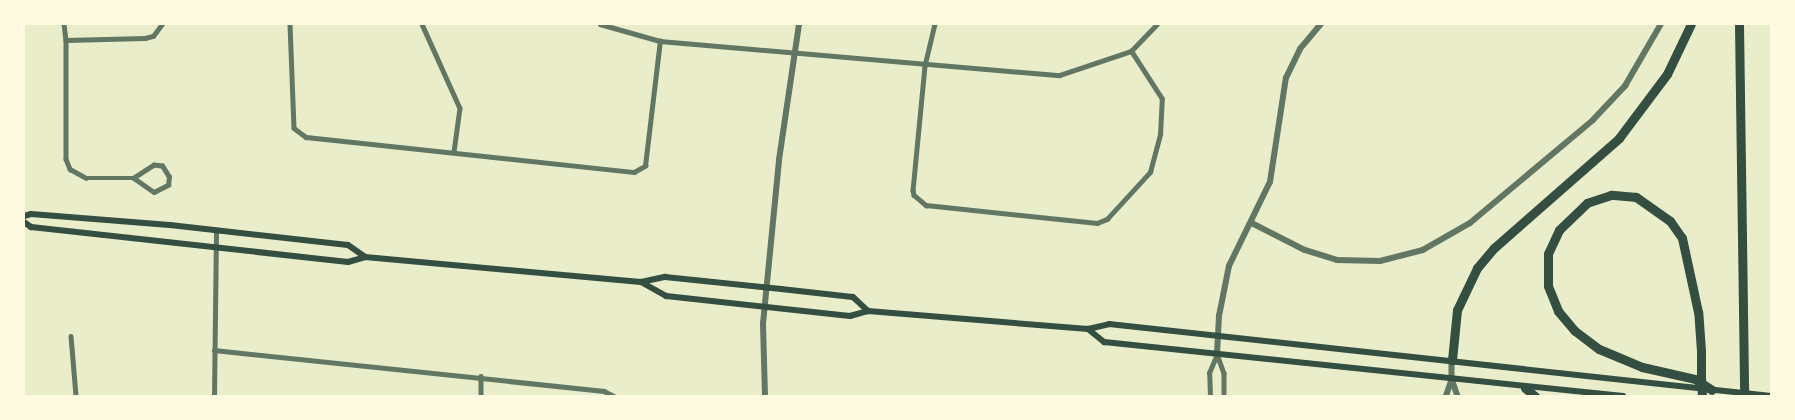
<!DOCTYPE html>
<style>
body{margin:0}
#map{position:relative;width:1795px;height:420px;overflow:hidden;background:#e9edc9;font-family:Figtree,sans-serif}
div>[style]{position:absolute}
.minor>*{height:4.5px;margin:-2.25px;padding:0 2.25px;transform-origin:2.25px;border-radius:2.25px;background:#617663}
.tertiary>*{height:5.5px;margin:-2.75px;padding:0 2.75px;transform-origin:2.75px;border-radius:2.75px;background:#617663}
.secondary>*{height:6px;margin:-3px;padding:0 3px;transform-origin:3px;border-radius:3px;background:#344e41}
.motorway>*{height:9px;margin:-4.5px;padding:0 4.5px;transform-origin:4.5px;border-radius:4.5px;background:#344e41}
span{translate:-50% -50%;white-space:nowrap;text-align:center;line-height:1.15;-webkit-text-stroke:4px #fefae0;paint-order:stroke}
.frame{position:absolute;inset:0;border:25px solid #fefae0;pointer-events:none}
</style>
<div id="map">
<div class="minor">
<i style="left:64px;top:24px;width:16px;rotate:83deg"></i>
<i style="left:66px;top:40px;width:119px;rotate:90deg"></i>
<i style="left:66px;top:159px;width:11px;rotate:68deg"></i>
<i style="left:70px;top:169px;width:18px;rotate:29deg"></i>
<i style="left:86px;top:178px;width:48px"></i>
<i style="left:134px;top:178px;width:24px;rotate:35deg"></i>
<i style="left:154px;top:192px;width:16px;rotate:-27deg"></i>
<i style="left:168px;top:185px;width:8px;rotate:-83deg"></i>
<i style="left:169px;top:177px;width:13px;rotate:-122deg"></i>
<i style="left:162px;top:166px;width:8px;rotate:-173deg"></i>
<i style="left:154px;top:165px;width:24px;rotate:147deg"></i>
<i style="left:290px;top:24px;width:104px;rotate:87.8deg"></i>
<i style="left:294px;top:128px;width:15px;rotate:37deg"></i>
<i style="left:306px;top:137px;width:330px;rotate:6.1deg"></i>
<i style="left:634px;top:172px;width:13px;rotate:-29deg"></i>
<i style="left:645px;top:166px;width:126px;rotate:-83.2deg"></i>
<i style="left:422px;top:24px;width:92px;rotate:65.7deg"></i>
<i style="left:460px;top:108px;width:44px;rotate:97.8deg"></i>
<i style="left:600px;top:24px;width:62px;rotate:15.8deg"></i>
<i style="left:660px;top:41px;width:401px;rotate:4.9deg"></i>
<i style="left:1060px;top:75px;width:75px;rotate:-18.7deg"></i>
<i style="left:1131px;top:51px;width:37px;rotate:-46deg"></i>
<i style="left:935px;top:24px;width:43px;rotate:103.4deg"></i>
<i style="left:925px;top:66px;width:125px;rotate:95.5deg"></i>
<i style="left:913px;top:190px;width:5px;rotate:79deg"></i>
<i style="left:914px;top:195px;width:16px;rotate:40deg"></i>
<i style="left:926px;top:205px;width:172px;rotate:6deg"></i>
<i style="left:1097px;top:223px;width:11px;rotate:-22deg"></i>
<i style="left:1107px;top:219px;width:64px;rotate:-47.5deg"></i>
<i style="left:1150px;top:172px;width:39px;rotate:-75deg"></i>
<i style="left:1160px;top:134px;width:35px;rotate:-87deg"></i>
<i style="left:1162px;top:99px;width:57px;rotate:-122.9deg"></i>
<i style="left:66px;top:40px;width:79px;rotate:-1.5deg"></i>
<i style="left:145px;top:38px;width:8px;rotate:-14deg"></i>
<i style="left:153px;top:36px;width:15px;rotate:-53deg"></i>
<i style="left:71px;top:336px;width:60px;rotate:85.2deg"></i>
<i style="left:214px;top:350px;width:392px;rotate:6deg"></i>
<i style="left:604px;top:391px;width:11px;rotate:27deg"></i>
<i style="left:1217px;top:354px;width:20px;rotate:70deg"></i>
<i style="left:1224px;top:373px;width:23px;rotate:90deg"></i>
<i style="left:481px;top:376px;width:20px;rotate:90deg"></i>
<i style="left:214px;top:396px;width:166px;rotate:-89.3deg"></i>
<i style="left:1210px;top:396px;width:23px;rotate:-92deg"></i>
<i style="left:1209px;top:373px;width:21px;rotate:-67deg"></i>
</div>
<div class="tertiary">
<i style="left:1252px;top:223px;width:59px;rotate:27deg"></i>
<i style="left:1305px;top:250px;width:34px;rotate:17deg"></i>
<i style="left:1337px;top:260px;width:43px;rotate:1.3deg"></i>
<i style="left:1380px;top:261px;width:44px;rotate:-14.3deg"></i>
<i style="left:1423px;top:250px;width:54px;rotate:-29.9deg"></i>
<i style="left:1470px;top:223px;width:160px;rotate:-39.9deg"></i>
<i style="left:1593px;top:120px;width:47px;rotate:-46.7deg"></i>
<i style="left:1625px;top:86px;width:72px;rotate:-59.9deg"></i>
<i style="left:1217px;top:354px;width:38px;rotate:-87deg"></i>
<i style="left:1219px;top:316px;width:51px;rotate:-78.7deg"></i>
<i style="left:1229px;top:266px;width:93px;rotate:-64deg"></i>
<i style="left:1270px;top:182px;width:105px;rotate:-81.3deg"></i>
<i style="left:1286px;top:78px;width:32px;rotate:-64deg"></i>
<i style="left:1300px;top:49px;width:33px;rotate:-50deg"></i>
<i style="left:1452px;top:360px;width:19px;rotate:90deg"></i>
<i style="left:1452px;top:379px;width:18px;rotate:71deg"></i>
<i style="left:765px;top:396px;width:72px;rotate:-91.6deg"></i>
<i style="left:763px;top:324px;width:165px;rotate:-84.4deg"></i>
<i style="left:779px;top:160px;width:137px;rotate:-81.6deg"></i>
<i style="left:1446px;top:396px;width:18px;rotate:-71deg"></i>
</div>
<div class="secondary">
<i style="left:24px;top:216px;width:7px;rotate:-16deg"></i>
<i style="left:31px;top:214px;width:139px;rotate:4.5deg"></i>
<i style="left:170px;top:225px;width:179px;rotate:6.4deg"></i>
<i style="left:348px;top:245px;width:21px;rotate:35deg"></i>
<i style="left:24px;top:222px;width:9px;rotate:36deg"></i>
<i style="left:31px;top:227px;width:319px;rotate:6.3deg"></i>
<i style="left:348px;top:262px;width:18px;rotate:-16deg"></i>
<i style="left:365px;top:257px;width:277px;rotate:5.2deg"></i>
<i style="left:641px;top:282px;width:25px;rotate:-12deg"></i>
<i style="left:665px;top:277px;width:117px;rotate:5.9deg"></i>
<i style="left:781px;top:289px;width:72px;rotate:6.3deg"></i>
<i style="left:853px;top:297px;width:21px;rotate:43deg"></i>
<i style="left:641px;top:282px;width:29px;rotate:29deg"></i>
<i style="left:666px;top:296px;width:185px;rotate:6.2deg"></i>
<i style="left:850px;top:316px;width:19px;rotate:-16deg"></i>
<i style="left:868px;top:311px;width:221px;rotate:4.7deg"></i>
<i style="left:1088px;top:329px;width:22px;rotate:-13deg"></i>
<i style="left:1109px;top:324px;width:666px;rotate:6.21deg"></i>
<i style="left:1088px;top:329px;width:21px;rotate:39deg"></i>
<i style="left:1104px;top:342px;width:522px;rotate:5.94deg"></i>
</div>
<div class="motorway">
<i style="left:1739px;top:24px;width:372px;rotate:89.2deg"></i>
<i style="left:1452px;top:360px;width:50px;rotate:-84.3deg"></i>
<i style="left:1457px;top:310px;width:47px;rotate:-64.5deg"></i>
<i style="left:1477px;top:268px;width:26px;rotate:-50deg"></i>
<i style="left:1494px;top:248px;width:167px;rotate:-41.3deg"></i>
<i style="left:1619px;top:138px;width:80px;rotate:-53.1deg"></i>
<i style="left:1667px;top:74px;width:55px;rotate:-64.4deg"></i>
<i style="left:1525px;top:388px;width:13px;rotate:39deg"></i>
<i style="left:1702px;top:396px;width:19px;rotate:-93deg"></i>
<i style="left:1701px;top:377px;width:26px;rotate:-90deg"></i>
<i style="left:1701px;top:351px;width:39px;rotate:-94deg"></i>
<i style="left:1698px;top:312px;width:76px;rotate:-102.2deg"></i>
<i style="left:1682px;top:238px;width:21px;rotate:-125deg"></i>
<i style="left:1670px;top:221px;width:42px;rotate:-144.8deg"></i>
<i style="left:1636px;top:197px;width:25px;rotate:-175deg"></i>
<i style="left:1611px;top:195px;width:25px;rotate:162deg"></i>
<i style="left:1587px;top:203px;width:39px;rotate:136deg"></i>
<i style="left:1559px;top:230px;width:26px;rotate:115deg"></i>
<i style="left:1548px;top:254px;width:32px;rotate:90deg"></i>
<i style="left:1548px;top:286px;width:27px;rotate:68deg"></i>
<i style="left:1558px;top:311px;width:26px;rotate:50deg"></i>
<i style="left:1575px;top:331px;width:30px;rotate:37deg"></i>
<i style="left:1599px;top:349px;width:47px;rotate:22.7deg"></i>
<i style="left:1642px;top:367px;width:54px;rotate:12.8deg"></i>
<i style="left:1695px;top:379px;width:20px;rotate:33deg"></i>
</div>
<div class="frame"></div>
</div>
